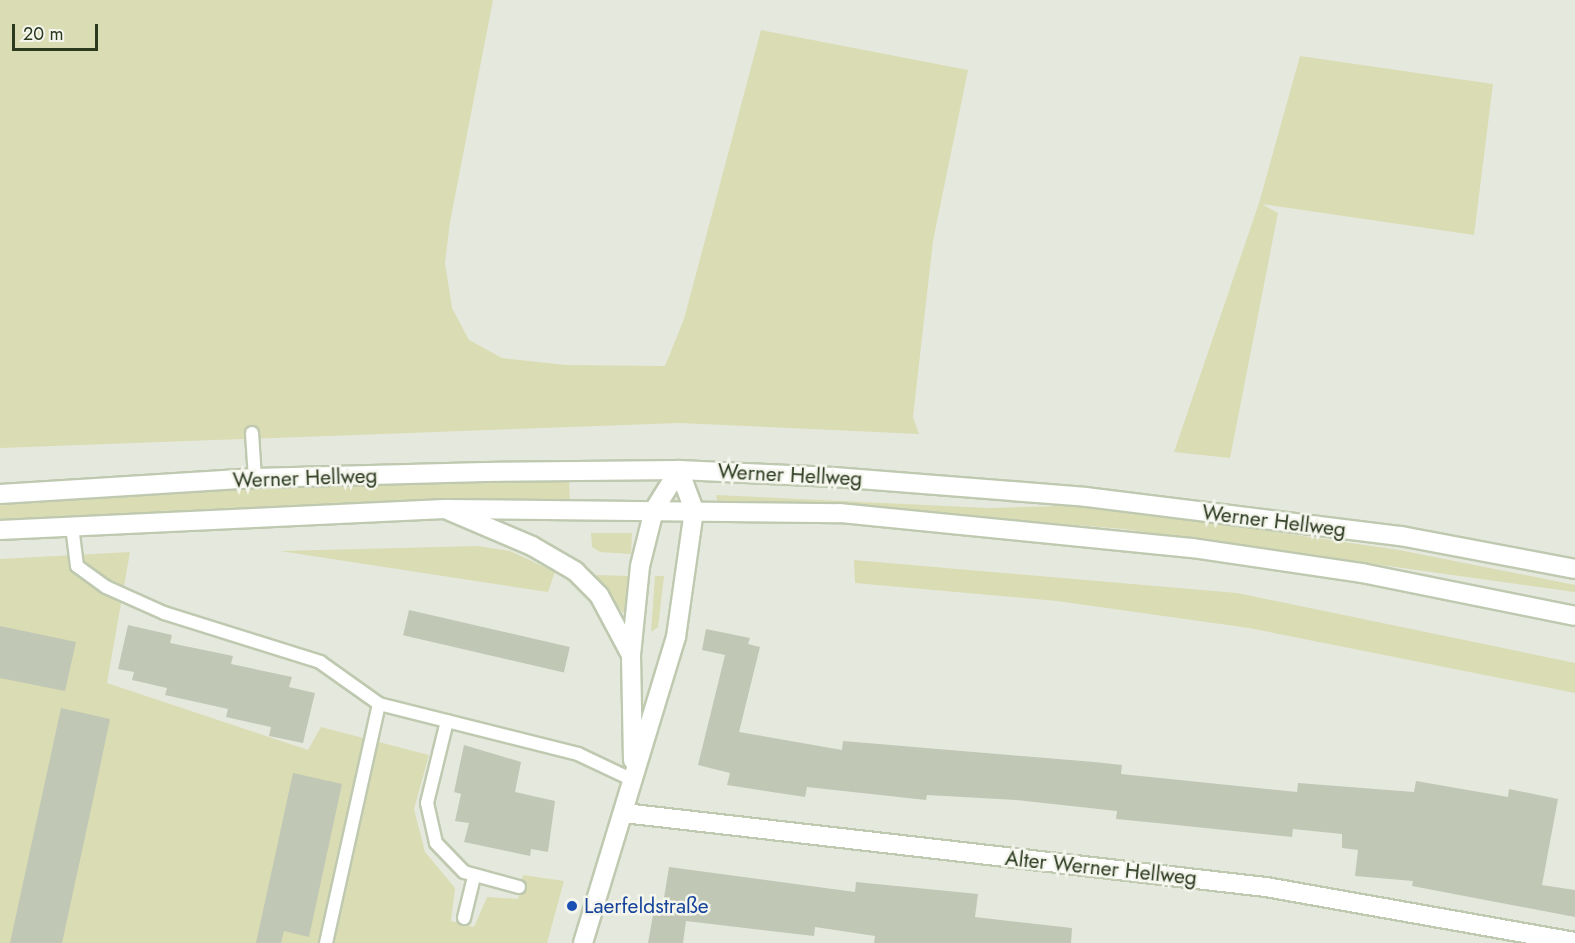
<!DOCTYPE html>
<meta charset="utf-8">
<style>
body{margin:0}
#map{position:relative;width:1575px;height:943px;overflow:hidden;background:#e5e9dd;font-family:Jost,sans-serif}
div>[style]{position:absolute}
.green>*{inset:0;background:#dadcb4}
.building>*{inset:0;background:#c0c7b5;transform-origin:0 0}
.roads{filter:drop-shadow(2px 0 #bfc9b0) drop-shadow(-2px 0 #bfc9b0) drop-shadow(0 2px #bfc9b0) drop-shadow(0 -2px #bfc9b0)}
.service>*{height:12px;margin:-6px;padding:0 6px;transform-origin:6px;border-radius:6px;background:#fff}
.minor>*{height:18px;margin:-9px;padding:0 9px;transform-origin:9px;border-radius:9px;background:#fff}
.secondary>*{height:18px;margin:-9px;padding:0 9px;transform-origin:9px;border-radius:9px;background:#fff}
.dots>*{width:16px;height:16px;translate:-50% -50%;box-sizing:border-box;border:3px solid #f4f6ed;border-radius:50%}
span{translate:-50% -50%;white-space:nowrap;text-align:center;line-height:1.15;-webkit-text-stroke:5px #f4f6ed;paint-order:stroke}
.street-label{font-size:21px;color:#2b391e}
.transit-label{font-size:21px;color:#164399}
.left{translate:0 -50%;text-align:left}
.scale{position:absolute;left:12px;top:24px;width:86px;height:27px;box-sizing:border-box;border:3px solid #2b391e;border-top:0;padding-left:8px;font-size:18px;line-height:21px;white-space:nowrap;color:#2b391e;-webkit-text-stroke:4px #f4f6ed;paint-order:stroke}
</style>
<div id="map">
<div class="green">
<i style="clip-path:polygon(0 0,493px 0,450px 222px,445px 263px,452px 308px,469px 340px,502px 358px,566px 365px,665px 366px,684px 319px,761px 30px,968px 70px,933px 241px,913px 417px,919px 434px,680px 423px,0 448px)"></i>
<i style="clip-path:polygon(1300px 56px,1493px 84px,1474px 235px,1262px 204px,1278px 213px,1230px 458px,1174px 452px,1259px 203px)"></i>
<i style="clip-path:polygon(569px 480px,570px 500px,345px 504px,0 522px,0 501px,343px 484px)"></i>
<i style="clip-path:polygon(716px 495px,988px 508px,1091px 505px,1399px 550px,1575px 585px,1575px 592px,1124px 529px,824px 504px,717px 501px)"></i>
<i style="clip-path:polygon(591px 533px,632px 533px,631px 554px,600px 552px,592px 547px)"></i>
<i style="clip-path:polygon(477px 546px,510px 551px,555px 572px,548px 592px,280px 551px)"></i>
<i style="clip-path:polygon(130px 552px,107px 683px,308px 750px,321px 727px,429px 755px,414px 809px,425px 852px,455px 888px,451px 921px,474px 927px,487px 897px,518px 899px,523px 875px,564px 881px,547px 943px,0 943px,0 559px)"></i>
<i style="clip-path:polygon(854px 560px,1237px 593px,1575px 663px,1575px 693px,1249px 628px,1057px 601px,855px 583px)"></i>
<i style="clip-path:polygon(596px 575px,630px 576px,628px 613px,623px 613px)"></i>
<i style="clip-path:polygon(655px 576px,664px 576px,658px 627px,651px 632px)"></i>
</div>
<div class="building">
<i style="left:409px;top:610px;width:165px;height:26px;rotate:13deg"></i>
<i style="clip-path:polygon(128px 625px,172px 635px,170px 643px,233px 656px,231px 664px,292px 677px,289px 687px,315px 693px,303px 743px,269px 736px,271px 727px,226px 717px,228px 709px,165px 695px,167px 688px,132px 680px,134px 672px,118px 669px)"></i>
<i style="clip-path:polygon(0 626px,76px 642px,65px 691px,0 678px)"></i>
<i style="clip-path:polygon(706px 629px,750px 638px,748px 644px,760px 647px,739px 732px,842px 750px,843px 741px,1094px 762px,1122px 765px,1121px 774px,1297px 792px,1298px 783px,1414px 792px,1416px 781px,1508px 797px,1509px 789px,1558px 799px,1542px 885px,1575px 890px,1575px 917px,1412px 886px,1413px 881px,1355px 876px,1358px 850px,1342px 848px,1342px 834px,1293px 829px,1292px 837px,1167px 824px,1116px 819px,1117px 811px,1016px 800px,927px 795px,926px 800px,807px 787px,805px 797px,727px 785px,730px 773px,698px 765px,725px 655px,702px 650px)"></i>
<i style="clip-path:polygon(61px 708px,110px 719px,93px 800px,62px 943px,10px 943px)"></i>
<i style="clip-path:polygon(464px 745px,521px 762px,515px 792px,555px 801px,548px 852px,531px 849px,530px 856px,464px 842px,469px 823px,455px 821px,461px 794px,454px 792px)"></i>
<i style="clip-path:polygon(293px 773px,342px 784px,309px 937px,284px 931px,281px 943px,256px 943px)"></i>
<i style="clip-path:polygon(669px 867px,855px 892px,856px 882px,978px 894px,975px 917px,1072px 928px,1071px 943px,874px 943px,875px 936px,815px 927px,814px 936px,686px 921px,683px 943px,648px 943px,653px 915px,661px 916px)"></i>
</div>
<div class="roads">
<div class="service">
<i style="left:252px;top:433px;width:45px;rotate:86.2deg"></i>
<i style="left:72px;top:526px;width:40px;rotate:82.9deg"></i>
<i style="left:77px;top:566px;width:36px;rotate:36deg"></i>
<i style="left:106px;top:587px;width:64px;rotate:24.1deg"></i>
<i style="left:164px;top:613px;width:164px;rotate:17.4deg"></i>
<i style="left:320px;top:662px;width:72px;rotate:35.4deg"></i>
<i style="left:379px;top:704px;width:205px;rotate:14.1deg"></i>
<i style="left:578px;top:754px;width:61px;rotate:25.3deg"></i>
<i style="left:447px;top:721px;width:84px;rotate:103.7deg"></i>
<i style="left:427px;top:803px;width:41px;rotate:77.3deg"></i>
<i style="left:436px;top:843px;width:40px;rotate:46deg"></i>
<i style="left:464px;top:872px;width:57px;rotate:15.3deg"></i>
<i style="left:464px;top:918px;width:42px;rotate:-76.3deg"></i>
<i style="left:326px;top:943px;width:245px;rotate:-77.5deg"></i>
</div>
<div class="minor">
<i style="left:445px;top:509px;width:95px;rotate:23deg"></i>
<i style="left:532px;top:546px;width:50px;rotate:30.2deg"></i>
<i style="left:575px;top:571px;width:34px;rotate:45deg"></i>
<i style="left:599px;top:595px;width:66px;rotate:61.9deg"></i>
<i style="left:633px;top:760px;width:105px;rotate:-91.1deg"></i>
<i style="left:631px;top:655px;width:89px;rotate:-84.2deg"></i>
<i style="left:640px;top:566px;width:58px;rotate:-76deg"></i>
<i style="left:654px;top:510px;width:47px;rotate:-58deg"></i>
<i style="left:624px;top:813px;width:646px;rotate:6.58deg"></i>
<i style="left:1266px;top:887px;width:314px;rotate:10.1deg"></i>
<i style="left:583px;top:943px;width:320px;rotate:-73.1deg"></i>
<i style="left:676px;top:637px;width:128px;rotate:-81.9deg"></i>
<i style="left:694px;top:510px;width:43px;rotate:-110.6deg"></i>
</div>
<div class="secondary">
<i style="left:0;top:494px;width:256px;rotate:-3.6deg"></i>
<i style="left:255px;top:478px;width:230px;rotate:-1.5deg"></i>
<i style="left:485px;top:472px;width:194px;rotate:-0.6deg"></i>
<i style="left:679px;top:470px;width:155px;rotate:2.6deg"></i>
<i style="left:834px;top:477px;width:253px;rotate:4.5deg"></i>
<i style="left:1086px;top:497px;width:317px;rotate:7.1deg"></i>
<i style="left:1401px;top:536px;width:177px;rotate:10.7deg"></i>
<i style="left:0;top:530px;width:445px;rotate:-2.7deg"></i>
<i style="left:445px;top:509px;width:395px;rotate:0.6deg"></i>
<i style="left:840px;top:513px;width:354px;rotate:5.7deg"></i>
<i style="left:1192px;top:548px;width:172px;rotate:8.4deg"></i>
<i style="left:1362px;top:573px;width:217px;rotate:11.4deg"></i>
</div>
</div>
<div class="dots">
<i style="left:572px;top:906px;background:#1a4fb4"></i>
</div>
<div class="street-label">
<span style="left:790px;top:475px;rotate:3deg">Werner Hellweg</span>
<span style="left:305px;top:478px;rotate:-2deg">Werner Hellweg</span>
<span style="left:1274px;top:521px;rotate:7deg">Werner Hellweg</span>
<span style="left:1101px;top:868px;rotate:6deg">Alter Werner Hellweg</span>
</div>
<div class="transit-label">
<span class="left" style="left:584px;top:906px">Laerfeldstraße</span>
</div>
<div class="scale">20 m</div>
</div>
